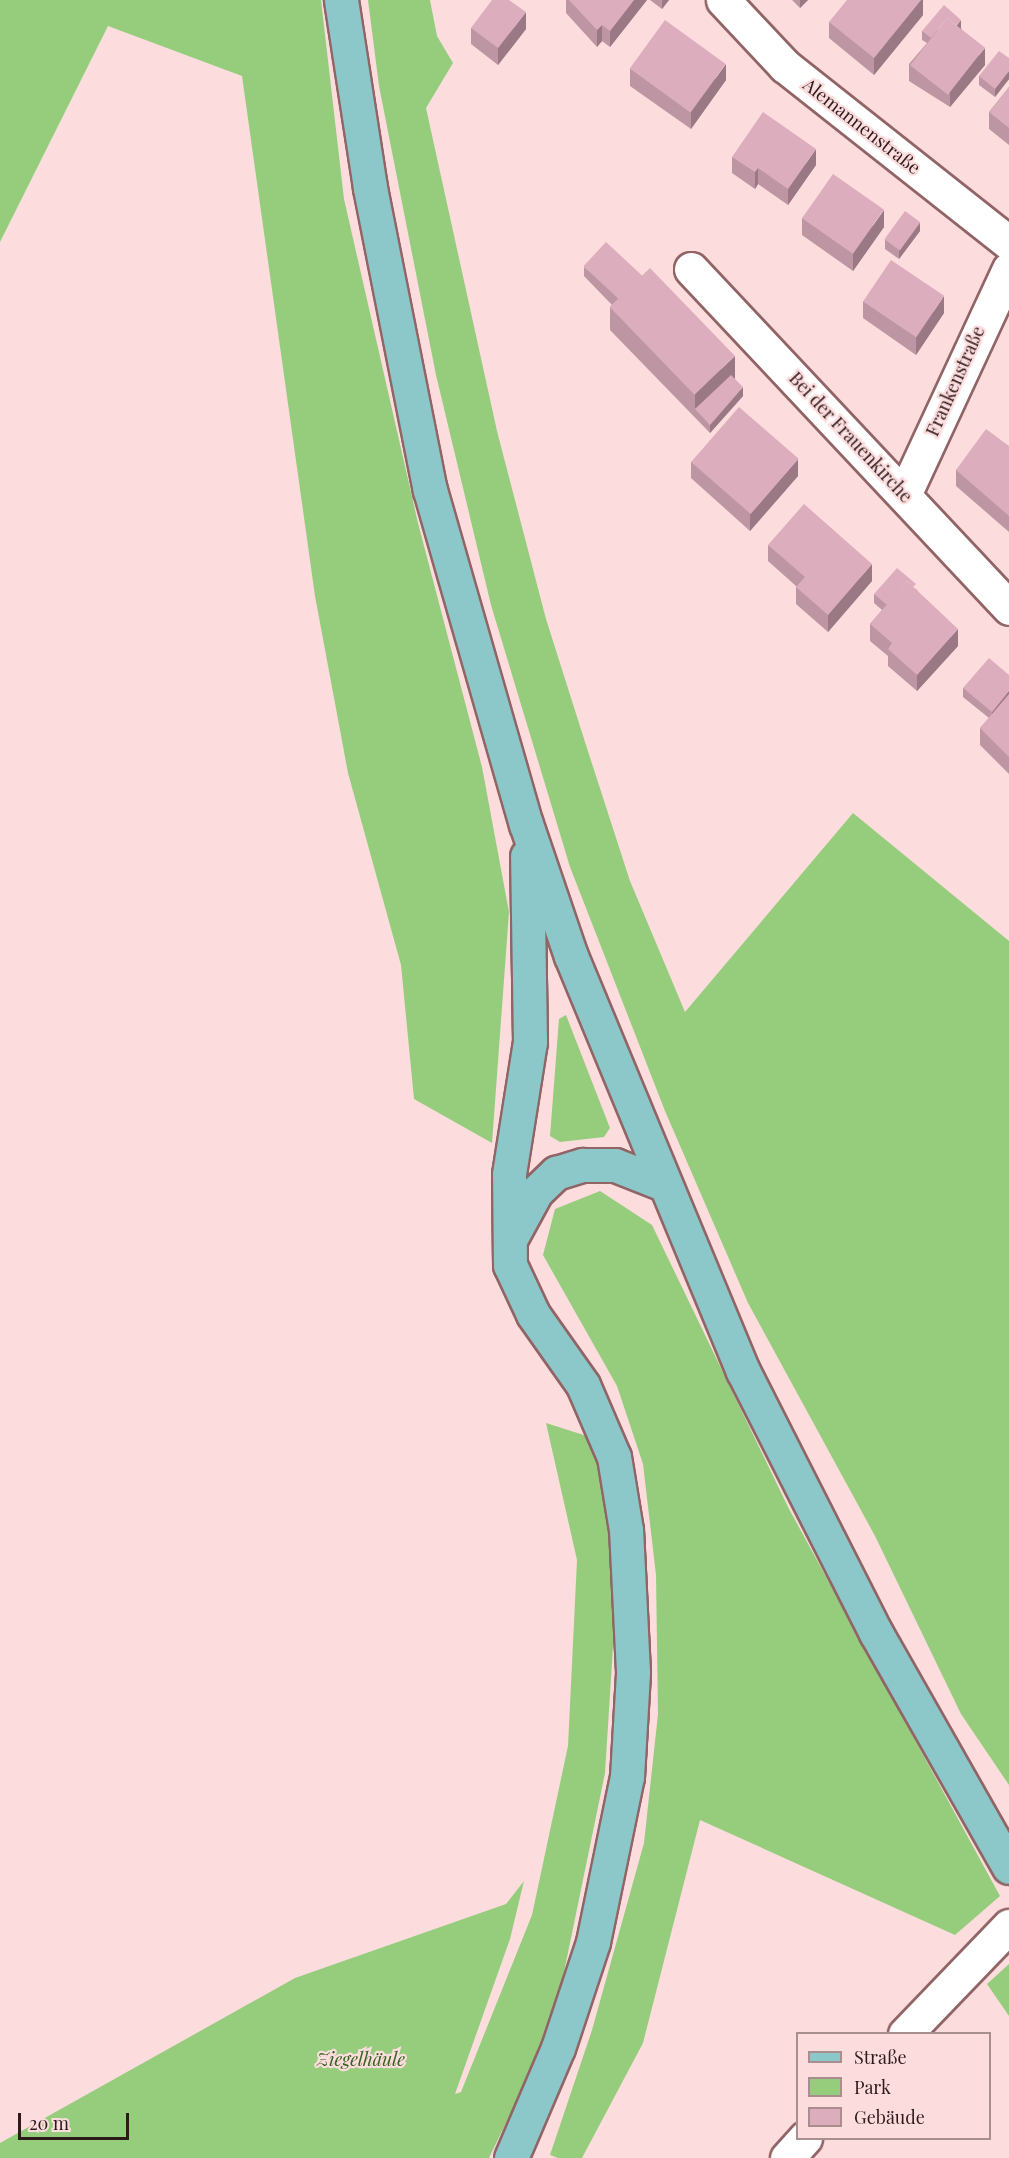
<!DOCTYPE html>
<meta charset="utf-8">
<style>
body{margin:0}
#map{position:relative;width:1009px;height:2158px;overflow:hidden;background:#fcdcdd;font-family:"Playfair Display",serif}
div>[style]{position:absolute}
.green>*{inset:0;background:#96cd7d}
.roads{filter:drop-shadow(2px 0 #916466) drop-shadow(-2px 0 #916466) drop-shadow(0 2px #916466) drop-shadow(0 -2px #916466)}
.street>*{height:33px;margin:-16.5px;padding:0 16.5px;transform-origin:16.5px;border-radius:16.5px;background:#fff}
.secondary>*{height:33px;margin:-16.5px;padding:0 16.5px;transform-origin:16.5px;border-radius:16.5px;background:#fff}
.primary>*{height:33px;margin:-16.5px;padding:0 16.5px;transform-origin:16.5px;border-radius:16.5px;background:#8cc8c9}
.wall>*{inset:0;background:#bd95a3}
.shaded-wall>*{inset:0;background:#9a7984}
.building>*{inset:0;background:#dcadbd;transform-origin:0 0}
span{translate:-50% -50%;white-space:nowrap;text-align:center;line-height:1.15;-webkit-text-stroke:4.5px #fcdcdd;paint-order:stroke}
.street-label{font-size:18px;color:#2d1a1b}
.park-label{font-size:18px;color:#35621c;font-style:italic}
.legend{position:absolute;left:796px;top:2032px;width:195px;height:108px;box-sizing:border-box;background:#fcdcdd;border:2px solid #a98e8f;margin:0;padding:8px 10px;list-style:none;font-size:18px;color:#2d1a1b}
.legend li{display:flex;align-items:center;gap:12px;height:30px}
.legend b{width:30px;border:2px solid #a98e8f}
.scale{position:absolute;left:18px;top:2113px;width:111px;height:27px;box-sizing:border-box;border:3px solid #2d1a1b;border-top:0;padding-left:8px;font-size:18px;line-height:21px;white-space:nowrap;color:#2d1a1b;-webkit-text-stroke:4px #fcdcdd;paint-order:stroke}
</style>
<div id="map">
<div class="green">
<i style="clip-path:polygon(0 0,321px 0,344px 199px,418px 523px,482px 767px,509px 912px,492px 1143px,414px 1099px,401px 965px,348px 773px,315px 596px,242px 76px,108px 26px,0 242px)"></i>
<i style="clip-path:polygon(368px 0,430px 0,437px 36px,453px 63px,426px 108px,497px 431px,546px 619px,585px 742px,630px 881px,685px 1012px,853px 813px,1009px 941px,1009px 1785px,961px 1714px,875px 1536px,748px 1303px,665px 1111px,570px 867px,491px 605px,436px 375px,379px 86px)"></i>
<i style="clip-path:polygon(566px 1015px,610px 1128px,604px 1137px,560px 1142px,550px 1136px,559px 1019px)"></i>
<i style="clip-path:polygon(600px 1191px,652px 1225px,788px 1507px,1000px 1896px,955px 1935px,700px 1820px,643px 2043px,582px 2158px,558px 2158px,550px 2155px,592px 2030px,644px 1843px,658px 1714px,656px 1575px,643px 1464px,617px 1386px,543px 1255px,555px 1209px)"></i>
<i style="clip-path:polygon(546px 1423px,590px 1437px,609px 1505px,617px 1584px,605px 1773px,563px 1977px,536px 2060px,489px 2158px,0 2158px,0 2143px,295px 1978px,506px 1904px,524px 1881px,510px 1939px,455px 2094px,461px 2092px,532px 1915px,568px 1746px,577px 1560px)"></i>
<i style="clip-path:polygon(1009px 1964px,1009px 2016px,987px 1984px)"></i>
</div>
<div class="roads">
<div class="street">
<i style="left:723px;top:0;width:91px;rotate:46.8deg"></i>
<i style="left:785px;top:66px;width:285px;rotate:38.3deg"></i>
<i style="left:691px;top:269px;width:465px;rotate:46.8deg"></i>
<i style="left:904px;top:495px;width:249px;rotate:-65.1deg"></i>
</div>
<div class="secondary">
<i style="left:905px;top:2034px;width:150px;rotate:-46.1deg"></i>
<i style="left:787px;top:2158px;width:27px;rotate:-48deg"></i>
</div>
<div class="primary">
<i style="left:341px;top:0;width:190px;rotate:81.2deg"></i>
<i style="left:370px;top:188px;width:308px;rotate:78.8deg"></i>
<i style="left:430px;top:490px;width:348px;rotate:74deg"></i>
<i style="left:526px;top:824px;width:139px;rotate:71.2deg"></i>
<i style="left:571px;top:956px;width:449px;rotate:67.5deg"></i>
<i style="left:743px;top:1371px;width:294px;rotate:63.1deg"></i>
<i style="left:876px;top:1633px;width:269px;rotate:60.4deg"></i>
<i style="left:511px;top:1238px;width:52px;rotate:-61.5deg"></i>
<i style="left:536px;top:1192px;width:28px;rotate:-44deg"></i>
<i style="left:556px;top:1173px;width:28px;rotate:-17deg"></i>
<i style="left:583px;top:1165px;width:32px"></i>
<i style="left:615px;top:1165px;width:49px;rotate:21.4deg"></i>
<i style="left:511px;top:2158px;width:120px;rotate:-66.9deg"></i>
<i style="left:558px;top:2048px;width:112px;rotate:-71.7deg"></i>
<i style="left:593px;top:1942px;width:168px;rotate:-78.4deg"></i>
<i style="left:627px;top:1777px;width:105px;rotate:-86.7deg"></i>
<i style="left:633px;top:1672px;width:142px;rotate:-92.8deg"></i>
<i style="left:626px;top:1530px;width:74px;rotate:-99.3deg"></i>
<i style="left:614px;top:1457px;width:78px;rotate:-113.3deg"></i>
<i style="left:583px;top:1385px;width:87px;rotate:-125.2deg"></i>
<i style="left:533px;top:1314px;width:54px;rotate:-115.1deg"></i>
<i style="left:510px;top:1265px;width:91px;rotate:-90.6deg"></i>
<i style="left:509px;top:1174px;width:134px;rotate:-81deg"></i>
<i style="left:530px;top:1042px;width:186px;rotate:-90.9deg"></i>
</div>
</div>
<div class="wall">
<i style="clip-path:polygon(566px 0,647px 0,610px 47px,602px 41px,597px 47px,566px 13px)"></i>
<i style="clip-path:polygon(650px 0,669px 0,662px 9px)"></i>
<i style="clip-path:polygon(792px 0,808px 0,800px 8px)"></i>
<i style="clip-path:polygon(923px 0,923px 15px,874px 75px,829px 38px,829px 22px)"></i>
<i style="clip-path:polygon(471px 28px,526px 29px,498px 65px,471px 44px)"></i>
<i style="clip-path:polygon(961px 28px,985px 65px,950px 107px,909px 81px,909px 64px,927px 43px,922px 40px,922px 31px)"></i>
<i style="clip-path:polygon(1009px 58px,1009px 79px,995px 97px,979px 85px,979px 76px)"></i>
<i style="clip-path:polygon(630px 69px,726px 80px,691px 129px,630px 86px)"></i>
<i style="clip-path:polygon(1009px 87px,1009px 145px,989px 129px,989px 112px)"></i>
<i style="clip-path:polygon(732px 157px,816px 165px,788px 205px,758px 184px,755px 189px,732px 173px)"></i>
<i style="clip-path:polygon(802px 218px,884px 227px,853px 271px,802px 235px)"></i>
<i style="clip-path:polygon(920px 231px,899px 259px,885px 249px,885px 240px)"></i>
<i style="clip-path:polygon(584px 267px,735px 379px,743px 396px,710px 433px,610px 330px,610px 307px,612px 305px,584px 276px)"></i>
<i style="clip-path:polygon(863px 301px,944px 313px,916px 355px,863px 318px)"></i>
<i style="clip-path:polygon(1009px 446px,1009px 532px,956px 486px,956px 470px)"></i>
<i style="clip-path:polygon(691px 462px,798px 476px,750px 531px,691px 478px)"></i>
<i style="clip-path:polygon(768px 545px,872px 581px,828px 632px,796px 604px,796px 586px,768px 561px)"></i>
<i style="clip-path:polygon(916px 589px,958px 646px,917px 691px,888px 666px,888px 656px,870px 641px,870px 624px,882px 610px,874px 603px,874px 594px)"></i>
<i style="clip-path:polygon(1009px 675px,1009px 774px,980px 745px,980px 728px,989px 718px,963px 697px,963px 688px)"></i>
</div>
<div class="shaded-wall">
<i style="clip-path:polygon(634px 0,647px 0,610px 47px,610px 31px)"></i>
<i style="clip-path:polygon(663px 0,669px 0,662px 9px,662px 1px)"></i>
<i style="clip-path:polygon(800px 0,808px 0,800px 8px)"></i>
<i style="clip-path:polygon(921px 0,923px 0,923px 15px,874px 75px,874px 58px)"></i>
<i style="clip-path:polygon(526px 12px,526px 29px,498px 65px,498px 48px)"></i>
<i style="clip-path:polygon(961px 20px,961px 28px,953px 38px,953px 30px)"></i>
<i style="clip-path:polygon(602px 25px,602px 41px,597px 47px,597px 30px)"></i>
<i style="clip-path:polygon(985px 48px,985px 65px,950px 107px,950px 90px)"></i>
<i style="clip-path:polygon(726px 64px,726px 80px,691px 129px,691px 112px)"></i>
<i style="clip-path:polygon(1009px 71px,1009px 79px,995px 97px,995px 89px)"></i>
<i style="clip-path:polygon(816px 149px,816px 165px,788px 205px,788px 189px)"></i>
<i style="clip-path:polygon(758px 168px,758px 184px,755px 189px,755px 172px)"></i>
<i style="clip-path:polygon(884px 210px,884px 227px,853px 271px,853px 254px)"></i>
<i style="clip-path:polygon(920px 222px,920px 231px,899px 259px,899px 250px)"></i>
<i style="clip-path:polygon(944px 296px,944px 313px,916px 355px,916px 338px)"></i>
<i style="clip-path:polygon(735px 356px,735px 380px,695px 409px,695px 418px,695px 394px)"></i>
<i style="clip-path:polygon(743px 387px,743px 396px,710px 433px,710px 425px)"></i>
<i style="clip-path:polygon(798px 459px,798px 476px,750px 531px,750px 514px)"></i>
<i style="clip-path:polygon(872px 564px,872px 581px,828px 632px,828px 615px)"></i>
<i style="clip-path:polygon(958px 629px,958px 646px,917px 691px,917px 675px)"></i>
<i style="clip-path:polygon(1009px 691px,1009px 700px,992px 721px,992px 712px)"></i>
</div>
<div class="building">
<i style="clip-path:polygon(492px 0,509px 0,526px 12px,498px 48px,471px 28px)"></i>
<i style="clip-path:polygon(569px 0,634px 0,610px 31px,602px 25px,597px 30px)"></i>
<i style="clip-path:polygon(847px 0,921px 0,874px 58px,829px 22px)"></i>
<i style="clip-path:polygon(944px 5px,961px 20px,956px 25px,947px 18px,931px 38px,922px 31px)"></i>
<i style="left:947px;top:18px;width:48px;height:60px;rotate:38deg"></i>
<i style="left:665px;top:20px;width:75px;height:60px;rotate:36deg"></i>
<i style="clip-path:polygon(999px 51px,1009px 58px,1009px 71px,995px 89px,979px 76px)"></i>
<i style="clip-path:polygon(1009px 87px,1009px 128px,989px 112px)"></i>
<i style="clip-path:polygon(763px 112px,816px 149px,788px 189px,758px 168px,755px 172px,732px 157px)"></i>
<i style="left:833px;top:174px;width:62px;height:54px;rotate:35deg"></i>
<i style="left:905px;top:211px;width:19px;height:35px;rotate:36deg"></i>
<i style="left:606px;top:242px;width:50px;height:33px;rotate:43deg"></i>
<i style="left:891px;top:260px;width:64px;height:50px;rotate:34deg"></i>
<i style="left:650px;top:268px;width:122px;height:56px;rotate:46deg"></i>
<i style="clip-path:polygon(731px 375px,743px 387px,710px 425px,695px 409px)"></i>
<i style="left:739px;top:407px;width:79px;height:73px;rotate:41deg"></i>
<i style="clip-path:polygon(986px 429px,1009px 446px,1009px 516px,956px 470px)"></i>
<i style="clip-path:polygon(804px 504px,872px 564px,828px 615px,796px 587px,805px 577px,768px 545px)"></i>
<i style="clip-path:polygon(897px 568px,916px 584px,913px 587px,907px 581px,887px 605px,874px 594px)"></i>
<i style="clip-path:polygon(907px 581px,958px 629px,917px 675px,888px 649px,892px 643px,870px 624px)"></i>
<i style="clip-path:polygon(989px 658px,1009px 675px,1009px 691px,992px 712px,963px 688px)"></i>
<i style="clip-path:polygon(1009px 694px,1009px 757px,980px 728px)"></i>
</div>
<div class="street-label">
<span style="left:862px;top:126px;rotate:38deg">Alemannenstraße</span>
<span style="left:955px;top:381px;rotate:-66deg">Frankenstraße</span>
<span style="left:851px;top:437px;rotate:47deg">Bei der Frauenkirche</span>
</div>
<div class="park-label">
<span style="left:361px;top:2059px">Ziegelhäule</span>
</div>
<ul class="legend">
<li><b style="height:8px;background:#8cc8c9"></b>Straße</li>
<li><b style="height:16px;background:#96cd7d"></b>Park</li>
<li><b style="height:16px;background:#dcadbd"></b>Gebäude</li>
</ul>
<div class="scale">20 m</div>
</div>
